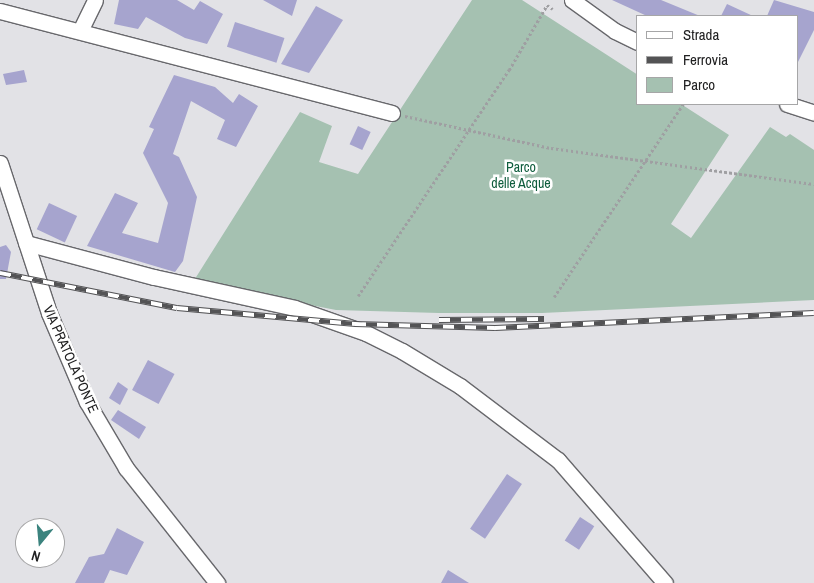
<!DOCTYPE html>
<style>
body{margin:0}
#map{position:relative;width:814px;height:583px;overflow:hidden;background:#e2e2e6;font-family:"Archivo Narrow",sans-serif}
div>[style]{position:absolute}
.green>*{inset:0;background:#a5c1b1}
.building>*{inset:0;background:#a6a4ce;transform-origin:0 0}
.path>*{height:2.5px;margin-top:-1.25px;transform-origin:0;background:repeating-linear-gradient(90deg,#9f9fa2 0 2.5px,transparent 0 5px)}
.roads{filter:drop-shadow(1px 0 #68686c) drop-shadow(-1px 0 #68686c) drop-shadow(0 1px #68686c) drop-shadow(0 -1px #68686c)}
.minor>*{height:15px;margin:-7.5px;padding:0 7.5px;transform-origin:7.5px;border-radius:7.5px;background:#fff}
.rail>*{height:5.5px;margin-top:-2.75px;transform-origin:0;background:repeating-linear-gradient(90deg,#fff 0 11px,#535355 0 22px);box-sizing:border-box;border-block:1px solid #535355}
span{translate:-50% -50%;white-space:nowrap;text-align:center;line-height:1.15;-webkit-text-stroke:5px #fff;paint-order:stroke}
.park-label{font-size:14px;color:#0f5d3d}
.street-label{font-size:14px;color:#212122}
.legend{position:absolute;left:636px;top:15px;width:162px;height:90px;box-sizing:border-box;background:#fff;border:1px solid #a6a6a7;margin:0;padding:6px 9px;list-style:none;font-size:15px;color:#212122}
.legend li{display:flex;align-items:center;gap:10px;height:25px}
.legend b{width:25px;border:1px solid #a6a6a7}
.north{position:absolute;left:15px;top:518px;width:50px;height:50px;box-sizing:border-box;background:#fff;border:1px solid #a6a6a7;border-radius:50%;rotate:197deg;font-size:14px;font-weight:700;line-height:20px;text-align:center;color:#212122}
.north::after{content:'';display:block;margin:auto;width:18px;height:22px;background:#3b837e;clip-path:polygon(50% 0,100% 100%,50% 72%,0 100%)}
</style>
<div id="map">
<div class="green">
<i style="clip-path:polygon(472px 0,522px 0,638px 75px,638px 104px,681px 104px,729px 135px,671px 224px,691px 238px,770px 127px,786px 137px,790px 134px,814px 150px,814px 300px,542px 313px,439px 313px,336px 310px,193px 282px,300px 112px,332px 126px,319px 162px,358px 174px)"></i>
</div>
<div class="building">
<i style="clip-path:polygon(119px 0,177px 0,194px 10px,200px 1px,223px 14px,207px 44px,185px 38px,146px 17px,138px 29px,114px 24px)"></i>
<i style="clip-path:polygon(263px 0,297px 0,292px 16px)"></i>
<i style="clip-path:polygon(612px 0,661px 0,700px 16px,647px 16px)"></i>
<i style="clip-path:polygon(774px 0,814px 12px,814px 30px,798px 62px,798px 16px,767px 16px)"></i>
<i style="clip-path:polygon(727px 4px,753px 16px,721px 16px)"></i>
<i style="clip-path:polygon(316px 6px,343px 20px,309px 73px,281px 64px)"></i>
<i style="left:235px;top:22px;width:52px;height:26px;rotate:18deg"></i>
<i style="clip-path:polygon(24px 70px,27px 82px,6px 85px,3px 74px)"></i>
<i style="clip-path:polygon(174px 75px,215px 87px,233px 103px,239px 94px,258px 106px,236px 147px,217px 139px,225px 120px,191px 101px,173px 154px,179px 157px,197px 197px,183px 261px,175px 272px,87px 246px,115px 193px,138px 203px,122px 233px,158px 243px,168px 203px,143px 153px,154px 129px,149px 127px)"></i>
<i style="left:358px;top:126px;width:14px;height:20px;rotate:25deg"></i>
<i style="left:49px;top:203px;width:31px;height:29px;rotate:25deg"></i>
<i style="clip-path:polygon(6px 245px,11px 252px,6px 279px,0 279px,0 247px)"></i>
<i style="left:148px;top:360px;width:30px;height:34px;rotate:28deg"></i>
<i style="clip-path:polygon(118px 382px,128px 389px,120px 405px,109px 398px)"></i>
<i style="clip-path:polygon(118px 410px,146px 427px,139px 439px,111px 420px)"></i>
<i style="left:507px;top:474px;width:18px;height:66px;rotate:34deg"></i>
<i style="left:580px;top:517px;width:17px;height:28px;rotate:33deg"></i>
<i style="clip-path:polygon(117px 528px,144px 542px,127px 575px,110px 570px,104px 583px,75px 583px,89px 557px,104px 554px)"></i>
<i style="clip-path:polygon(448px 570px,469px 583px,441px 583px)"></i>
</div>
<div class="path">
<i style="left:405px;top:116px;width:149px;rotate:12.4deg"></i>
<i style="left:551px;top:148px;width:265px;rotate:7.8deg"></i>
<i style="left:358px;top:296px;width:272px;rotate:-56.3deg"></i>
<i style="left:509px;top:70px;width:75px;rotate:-59.7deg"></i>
<i style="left:547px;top:5px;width:7px;rotate:34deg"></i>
<i style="left:554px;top:297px;width:232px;rotate:-56.2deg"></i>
</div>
<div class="roads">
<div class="minor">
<i style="left:572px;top:0;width:53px;rotate:35.8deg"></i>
<i style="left:615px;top:31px;width:25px;rotate:26deg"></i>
<i style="left:0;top:11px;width:405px;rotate:14.6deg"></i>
<i style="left:80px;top:31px;width:34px;rotate:-64deg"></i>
<i style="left:787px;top:104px;width:28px;rotate:18deg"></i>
<i style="left:0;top:163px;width:158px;rotate:71.9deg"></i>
<i style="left:49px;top:313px;width:97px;rotate:66.9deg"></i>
<i style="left:87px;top:402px;width:77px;rotate:59.4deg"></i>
<i style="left:126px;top:468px;width:147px;rotate:51.6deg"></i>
<i style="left:26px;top:243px;width:132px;rotate:14.9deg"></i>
<i style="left:154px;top:277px;width:144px;rotate:12.4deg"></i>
<i style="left:295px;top:308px;width:75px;rotate:19.4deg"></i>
<i style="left:366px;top:333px;width:40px;rotate:26.6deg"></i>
<i style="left:402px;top:351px;width:68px;rotate:31.1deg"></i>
<i style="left:460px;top:386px;width:123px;rotate:37.1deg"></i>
<i style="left:558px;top:460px;width:163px;rotate:49deg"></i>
</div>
</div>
<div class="rail">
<i style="left:0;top:273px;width:180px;rotate:11.2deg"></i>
<i style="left:177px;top:308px;width:179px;rotate:5.1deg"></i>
<i style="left:355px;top:324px;width:140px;rotate:1.6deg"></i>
<i style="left:495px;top:328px;width:319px;rotate:-2.7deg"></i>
<i style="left:439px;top:320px;width:105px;rotate:-0.5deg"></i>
</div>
<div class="park-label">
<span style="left:521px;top:175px">Parco<br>delle Acque</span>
</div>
<div class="street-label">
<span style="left:71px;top:359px;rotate:66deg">VIA PRATOLA PONTE</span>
</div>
<ul class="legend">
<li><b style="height:6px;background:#fff"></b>Strada</li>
<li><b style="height:6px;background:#535355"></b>Ferrovia</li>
<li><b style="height:14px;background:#a5c1b1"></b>Parco</li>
</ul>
<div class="north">N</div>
</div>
